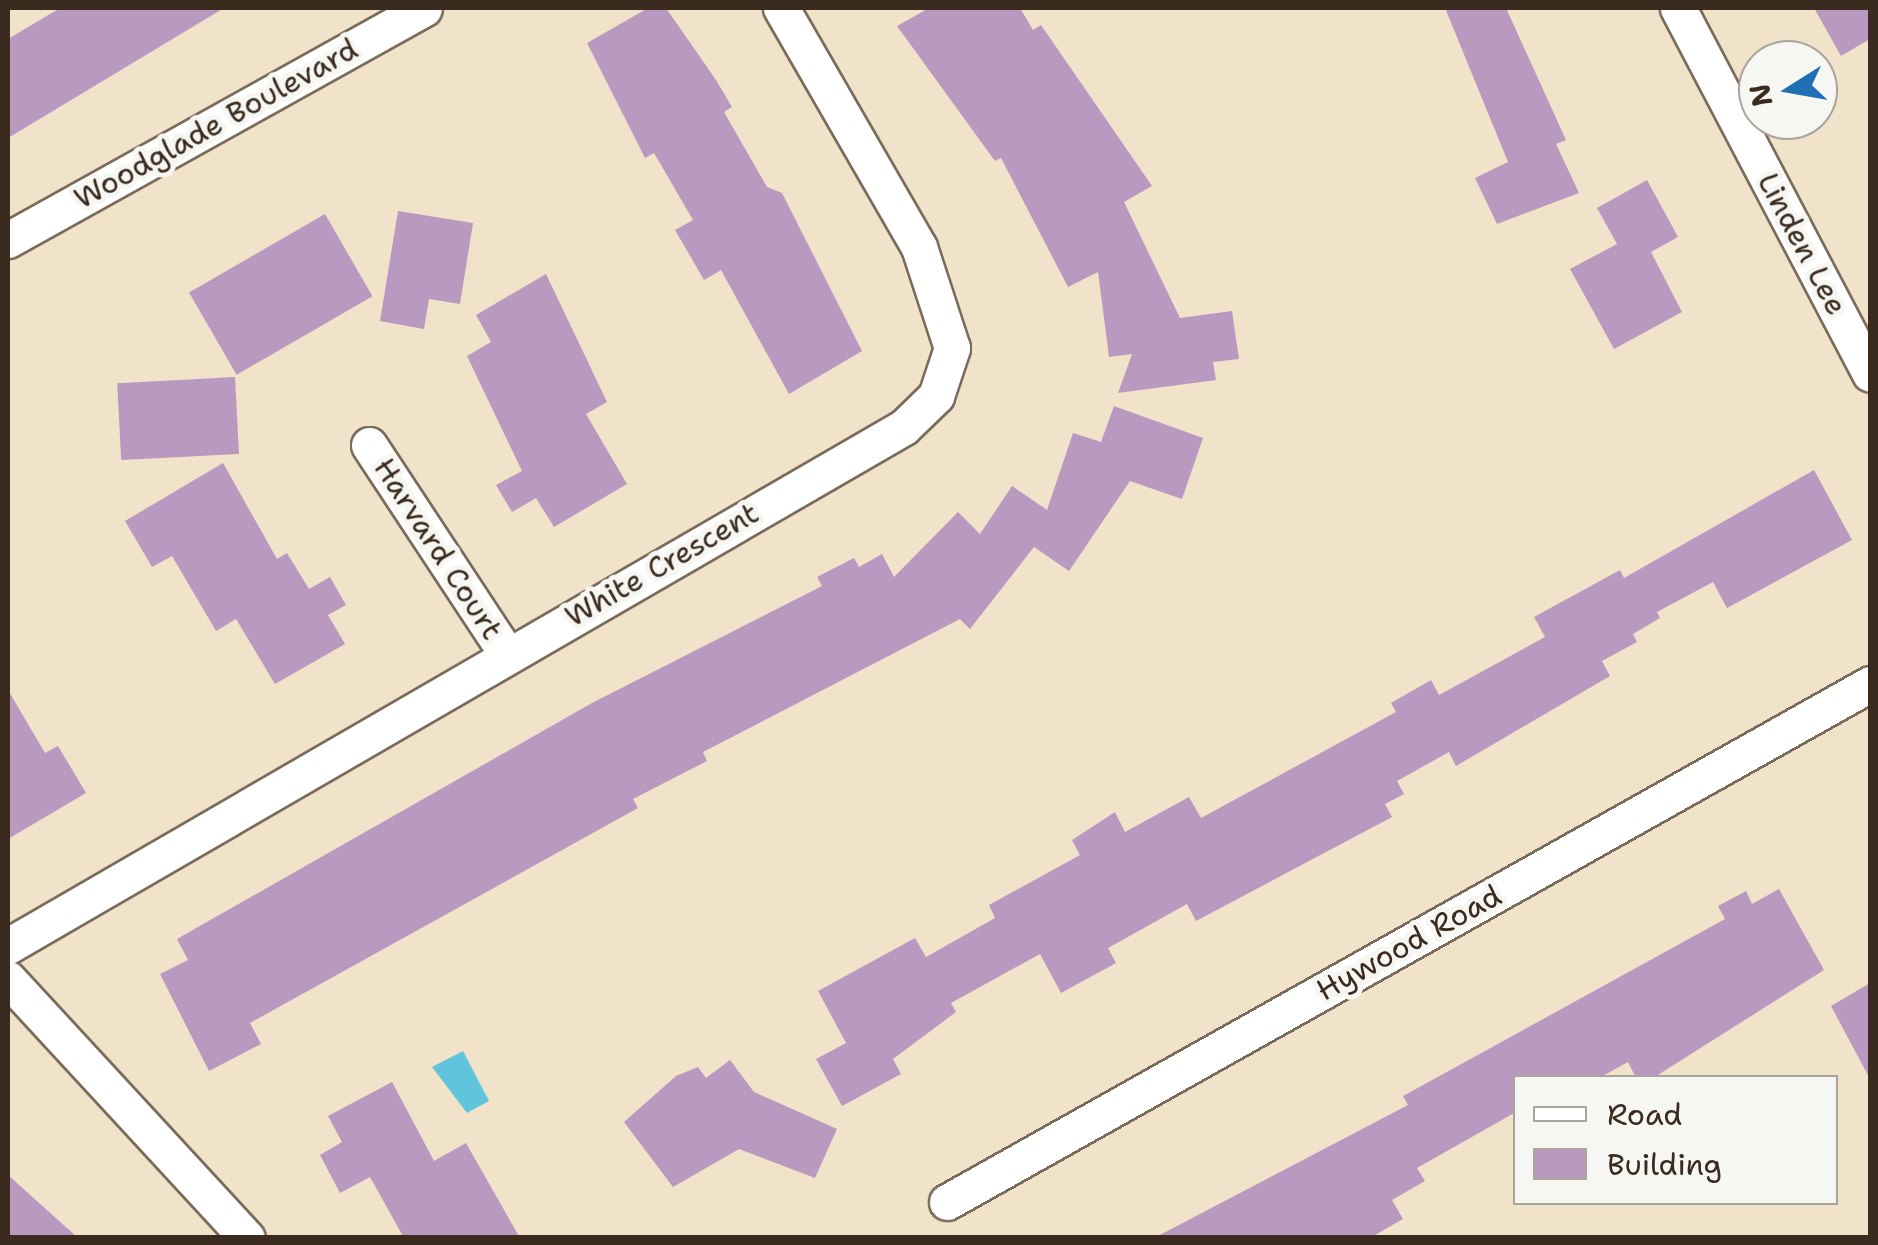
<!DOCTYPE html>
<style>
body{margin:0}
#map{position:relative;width:1878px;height:1245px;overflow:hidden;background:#f0e3c9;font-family:"Shantell Sans",sans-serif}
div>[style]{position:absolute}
.water>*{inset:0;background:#60c4dd}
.building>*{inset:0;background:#ba99c0;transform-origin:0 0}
.roads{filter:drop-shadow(2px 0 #7a6b5a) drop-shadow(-2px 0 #7a6b5a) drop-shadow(0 2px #7a6b5a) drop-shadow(0 -2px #7a6b5a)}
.street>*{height:35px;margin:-17.5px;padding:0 17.5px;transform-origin:17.5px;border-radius:17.5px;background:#fff}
span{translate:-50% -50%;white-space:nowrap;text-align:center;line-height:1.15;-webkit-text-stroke:10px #f6f6f2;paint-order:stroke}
.street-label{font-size:30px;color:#3b2a1e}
.frame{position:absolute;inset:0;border:10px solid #3b2a1e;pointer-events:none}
.legend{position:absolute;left:1513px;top:1075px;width:325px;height:130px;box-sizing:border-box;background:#f6f6f2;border:2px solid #aba49d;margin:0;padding:12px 18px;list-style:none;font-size:30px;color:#3b2a1e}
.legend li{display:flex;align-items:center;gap:20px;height:50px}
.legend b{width:50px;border:2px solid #aba49d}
.north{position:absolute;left:1738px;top:40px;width:100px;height:100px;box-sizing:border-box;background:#f6f6f2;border:2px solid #aba49d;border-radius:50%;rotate:259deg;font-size:28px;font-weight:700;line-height:40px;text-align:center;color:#3b2a1e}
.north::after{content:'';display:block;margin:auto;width:35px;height:45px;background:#1f6fb2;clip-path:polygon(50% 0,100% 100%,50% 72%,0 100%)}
</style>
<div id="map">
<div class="water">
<i style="clip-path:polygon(463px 1051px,489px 1101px,467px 1113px,432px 1067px)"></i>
</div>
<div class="building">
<i style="clip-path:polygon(60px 8px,224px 8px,8px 138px,8px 39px)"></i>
<i style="clip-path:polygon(648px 8px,666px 8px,716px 80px,732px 107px,724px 112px,767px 187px,782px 193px,862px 351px,789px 394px,721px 270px,704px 280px,675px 230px,693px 220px,654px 153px,645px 158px,587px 43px)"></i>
<i style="clip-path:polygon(929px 8px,1020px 8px,1033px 30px,1041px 25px,1152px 186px,1124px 202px,1180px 318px,1232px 311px,1239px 359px,1213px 362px,1216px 380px,1118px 393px,1132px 354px,1109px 357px,1098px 272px,1068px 287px,1001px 158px,995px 161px,897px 26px)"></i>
<i style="clip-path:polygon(1445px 8px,1506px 8px,1566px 140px,1556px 144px,1579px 193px,1497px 224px,1475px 178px,1508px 162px)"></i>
<i style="clip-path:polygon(1814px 8px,1870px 8px,1870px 39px,1841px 56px)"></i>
<i style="clip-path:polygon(1647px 180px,1678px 237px,1651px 252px,1682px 312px,1614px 349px,1570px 269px,1617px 244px,1597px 208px)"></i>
<i style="clip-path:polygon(398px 211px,473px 223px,460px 304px,429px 299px,424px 329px,380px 321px)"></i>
<i style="left:325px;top:214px;width:95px;height:157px;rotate:60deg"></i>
<i style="clip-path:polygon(546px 274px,607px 402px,586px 414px,627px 484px,554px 527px,536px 498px,512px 512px,496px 485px,522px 471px,467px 356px,491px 342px,476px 315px)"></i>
<i style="left:235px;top:377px;width:77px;height:118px;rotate:87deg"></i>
<i style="clip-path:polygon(1114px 406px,1203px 438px,1182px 499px,1130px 481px,1069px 571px,1034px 547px,970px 629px,960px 619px,703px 752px,707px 761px,633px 799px,638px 808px,250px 1023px,261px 1044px,209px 1071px,160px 974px,188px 960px,177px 939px,592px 703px,822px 586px,817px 577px,854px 558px,859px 567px,882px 554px,894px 577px,958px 512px,980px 534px,1012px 486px,1047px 510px,1073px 433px,1101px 442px)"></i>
<i style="clip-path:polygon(223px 463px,277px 559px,287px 553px,309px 589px,330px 577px,346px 605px,328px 615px,345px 644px,275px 684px,236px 619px,216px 631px,172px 556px,152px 567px,125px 521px)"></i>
<i style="clip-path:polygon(1814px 470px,1852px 540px,1727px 608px,1713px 582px,1657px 612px,1660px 618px,1633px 634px,1637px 642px,1602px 661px,1610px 676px,1456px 766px,1449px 752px,1397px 781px,1404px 794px,1385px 804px,1392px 817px,1196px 921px,1187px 904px,1108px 948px,1116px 963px,1061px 993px,1040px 954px,951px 1003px,956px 1012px,893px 1059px,901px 1074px,842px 1106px,816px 1059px,846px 1043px,818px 991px,915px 938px,926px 957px,995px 918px,989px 905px,1080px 855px,1072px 840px,1115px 812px,1125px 832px,1189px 797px,1201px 818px,1396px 712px,1391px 703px,1431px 680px,1439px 695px,1545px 637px,1534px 617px,1620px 570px,1624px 578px)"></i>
<i style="clip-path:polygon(8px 690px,45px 753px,58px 746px,86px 793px,8px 839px)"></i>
<i style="clip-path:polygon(1779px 889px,1824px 970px,1653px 1078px,1636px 1078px,1628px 1062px,1599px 1078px,1516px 1078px,1516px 1112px,1417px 1168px,1425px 1181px,1392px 1200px,1403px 1219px,1370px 1238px,1154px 1238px,1408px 1105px,1403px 1096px,1725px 919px,1718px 906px,1746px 891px,1752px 904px)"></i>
<i style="clip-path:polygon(1870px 983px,1870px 1079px,1831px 1006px)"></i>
<i style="clip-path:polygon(730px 1060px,754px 1092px,837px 1129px,815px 1178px,739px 1149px,673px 1187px,624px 1122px,676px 1076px,698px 1067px,706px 1078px)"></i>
<i style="clip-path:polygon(392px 1082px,434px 1161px,466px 1143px,520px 1238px,404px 1238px,370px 1177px,340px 1193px,320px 1155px,342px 1142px,328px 1116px)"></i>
<i style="clip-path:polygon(8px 1175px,78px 1238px,8px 1238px)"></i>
</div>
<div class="roads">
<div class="street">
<i style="left:1678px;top:8px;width:413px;rotate:62.3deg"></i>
<i style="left:8px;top:240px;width:476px;rotate:-29.1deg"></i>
<i style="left:369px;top:445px;width:249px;rotate:56.6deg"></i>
<i style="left:8px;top:946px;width:1035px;rotate:-30.08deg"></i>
<i style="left:904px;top:427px;width:45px;rotate:-44.1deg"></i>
<i style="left:936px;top:396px;width:51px;rotate:-71.6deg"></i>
<i style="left:952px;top:348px;width:106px;rotate:-108.1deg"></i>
<i style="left:919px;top:247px;width:276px;rotate:-120deg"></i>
<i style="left:8px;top:979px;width:352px;rotate:47.3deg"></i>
<i style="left:947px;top:1202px;width:1058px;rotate:-29.3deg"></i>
</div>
</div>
<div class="street-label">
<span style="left:216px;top:124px;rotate:-29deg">Woodglade Boulevard</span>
<span style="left:1802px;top:244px;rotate:62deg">Linden Lee</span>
<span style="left:438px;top:549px;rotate:57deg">Harvard Court</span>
<span style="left:662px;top:565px;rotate:-30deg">White Crescent</span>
<span style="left:1409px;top:943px;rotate:-29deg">Hywood Road</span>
</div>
<div class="frame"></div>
<ul class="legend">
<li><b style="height:12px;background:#fff"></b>Road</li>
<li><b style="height:28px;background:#ba99c0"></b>Building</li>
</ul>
<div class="north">N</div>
</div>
